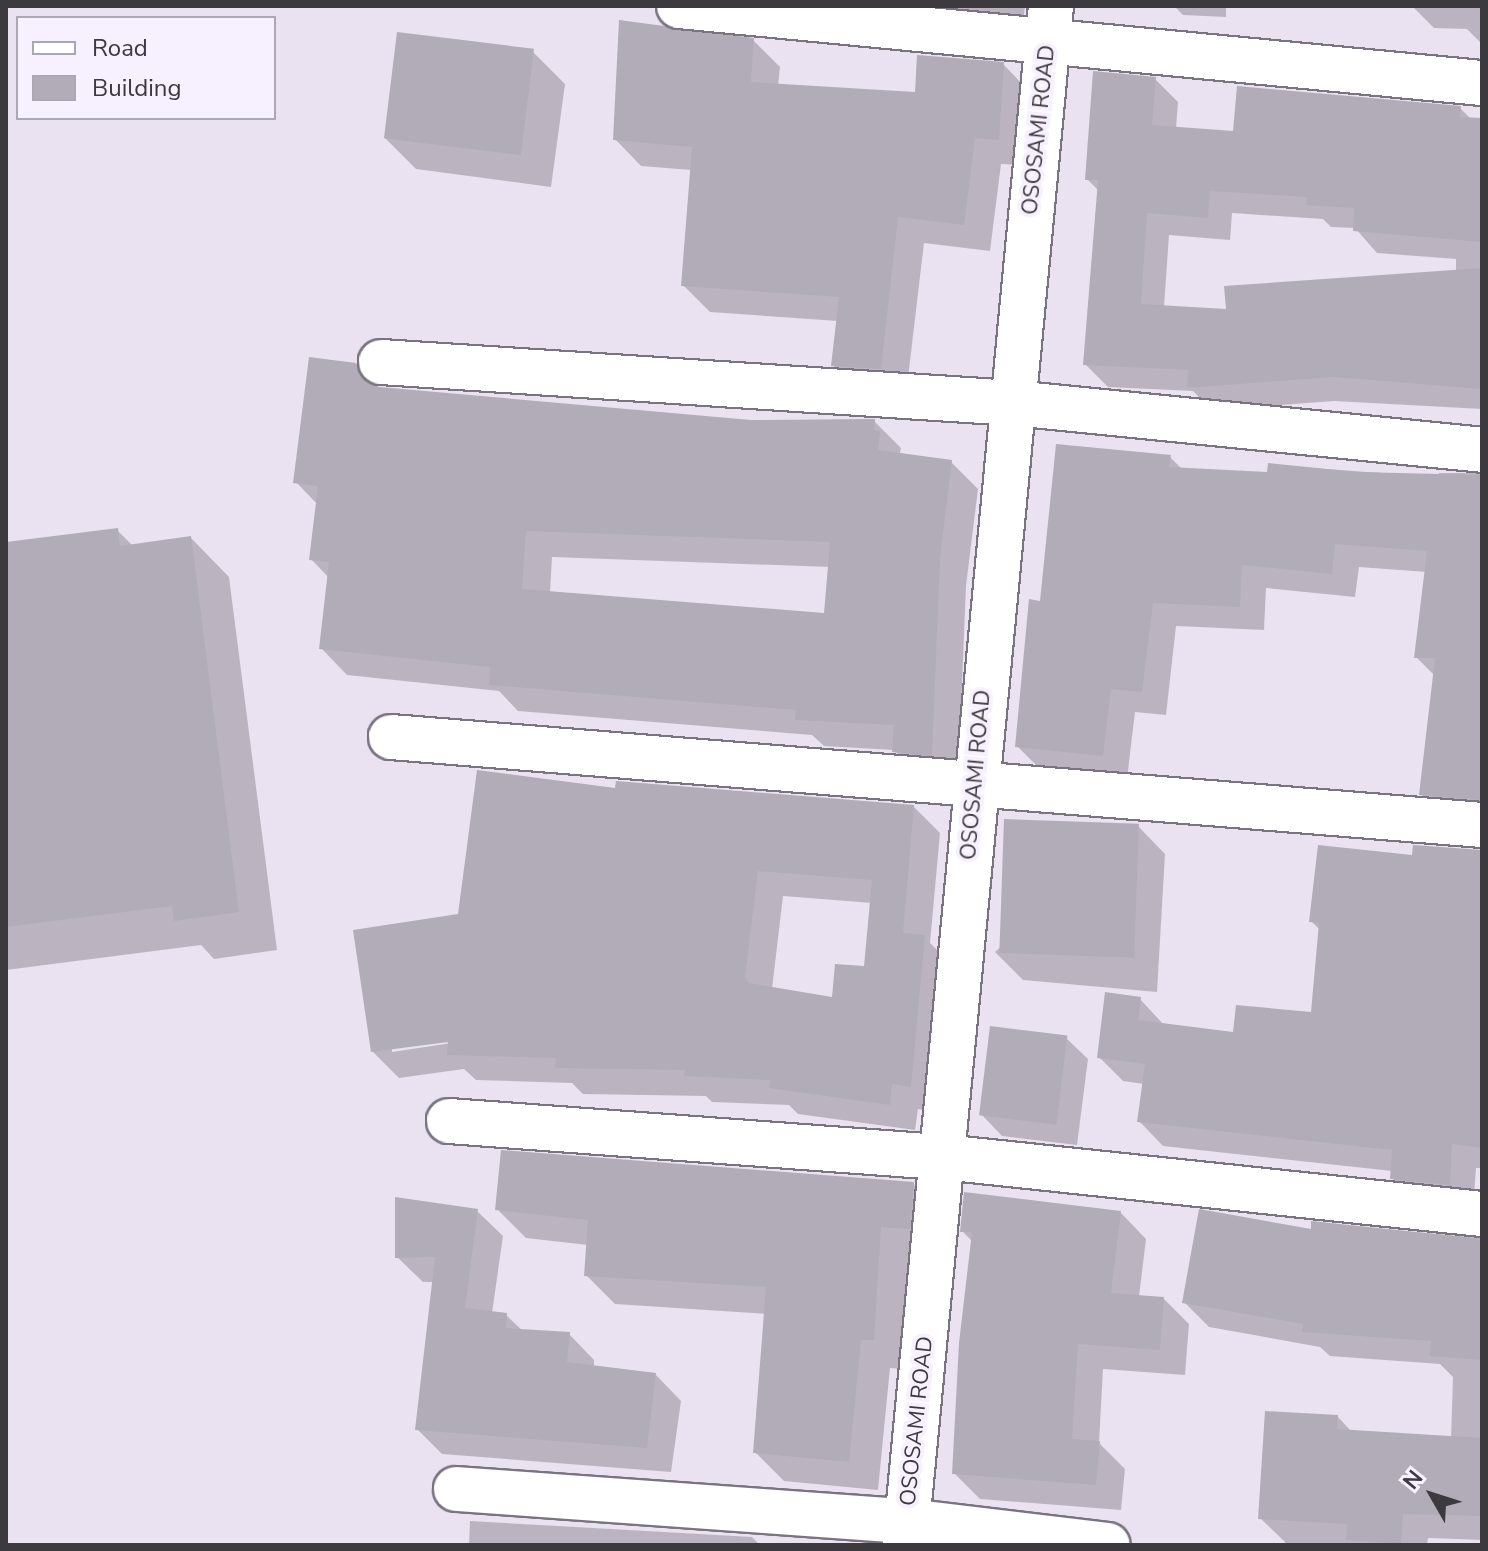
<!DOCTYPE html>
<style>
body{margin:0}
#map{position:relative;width:1488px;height:1551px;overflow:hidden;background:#eae2f1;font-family:"Nunito Sans",sans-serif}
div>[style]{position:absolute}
.shadow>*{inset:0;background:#0003}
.building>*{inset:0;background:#b2abb8;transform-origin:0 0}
.roads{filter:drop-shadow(2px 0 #7a7380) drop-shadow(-2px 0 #7a7380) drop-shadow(0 2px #7a7380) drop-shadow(0 -2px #7a7380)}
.minor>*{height:44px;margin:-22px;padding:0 22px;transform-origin:22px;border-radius:22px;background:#fff}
span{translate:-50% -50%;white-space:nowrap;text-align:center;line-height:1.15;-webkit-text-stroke:8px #f7f0fe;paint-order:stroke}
.street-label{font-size:22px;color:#3c393f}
.frame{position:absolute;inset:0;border:8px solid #3c393f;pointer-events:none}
.legend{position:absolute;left:16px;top:16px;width:260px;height:104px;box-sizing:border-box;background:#f7f0fe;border:2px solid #aca7b2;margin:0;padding:10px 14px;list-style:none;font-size:24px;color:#3c393f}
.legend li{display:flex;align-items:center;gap:16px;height:40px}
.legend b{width:40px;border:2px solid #aca7b2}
.north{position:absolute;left:1392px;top:1455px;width:80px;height:80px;-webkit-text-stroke:6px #f7f0fe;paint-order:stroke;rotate:309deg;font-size:22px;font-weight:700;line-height:32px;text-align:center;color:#3c393f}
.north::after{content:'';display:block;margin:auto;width:28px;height:36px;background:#3c393f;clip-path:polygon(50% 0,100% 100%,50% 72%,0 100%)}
</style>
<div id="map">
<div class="shadow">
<i style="clip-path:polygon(941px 6px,1025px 6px,1022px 33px,962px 27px)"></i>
<i style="clip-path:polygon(1174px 6px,1226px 6px,1226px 17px,1183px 15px)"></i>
<i style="clip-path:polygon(1412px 6px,1482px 6px,1482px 44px,1467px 29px,1434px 28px)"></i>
<i style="clip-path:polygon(753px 40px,780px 67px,778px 86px,917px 94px,1003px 64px,1029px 91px,1025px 165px,1001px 164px,990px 251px,924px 243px,906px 395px,860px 392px,833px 365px,838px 321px,710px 312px,683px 285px,692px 170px,641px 166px,615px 139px)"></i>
<i style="clip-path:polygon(533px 52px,565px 84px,551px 187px,416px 169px,384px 137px)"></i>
<i style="clip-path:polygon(evenodd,1155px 79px,1178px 102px,1176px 129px,1235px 133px,1460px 108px,1471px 119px,1482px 120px,1482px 409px,1334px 401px,1212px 410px,1193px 391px,1108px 387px,1085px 364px,1099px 191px,1087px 179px,1155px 79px,1232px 213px,1323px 219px,1331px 227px,1355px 228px,1377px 253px,1456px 259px,1456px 272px,1228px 311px,1164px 307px,1169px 235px,1230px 240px,1232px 213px)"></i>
<i style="clip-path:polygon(evenodd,356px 365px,379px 389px,751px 422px,874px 421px,901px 448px,900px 453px,951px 462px,978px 489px,966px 586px,958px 781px,920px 778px,894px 750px,824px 746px,812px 735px,518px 711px,499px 691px,347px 675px,321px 648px,329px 578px,311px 559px,318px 505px,296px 482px,356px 365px,552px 557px,830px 567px,826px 615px,550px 593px,552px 557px)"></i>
<i style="clip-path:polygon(1170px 457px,1182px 469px,1269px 474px,1270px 465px,1438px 477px,1439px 473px,1482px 473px,1482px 823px,1445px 818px,1421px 794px,1435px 676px,1417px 658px,1427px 572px,1359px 567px,1355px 597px,1266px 588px,1264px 630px,1176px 626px,1166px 715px,1135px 712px,1127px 779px,1041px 770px,1017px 746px,1042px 603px)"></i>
<i style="clip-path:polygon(117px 530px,133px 546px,191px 538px,229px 577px,277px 950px,214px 959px,201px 945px,6px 970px,6px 544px)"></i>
<i style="clip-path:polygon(evenodd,617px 790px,914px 807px,940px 833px,930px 943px,950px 963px,936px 1112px,918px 1109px,915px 1130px,798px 1114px,789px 1105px,712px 1102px,706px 1096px,583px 1094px,572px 1083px,476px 1080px,464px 1069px,399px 1078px,373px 1052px,460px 916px,617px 790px,783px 896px,872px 903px,866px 968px,834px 999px,772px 989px,783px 896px,617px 790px,458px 1039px,458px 1042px,392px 1052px,392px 1048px,458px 1039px)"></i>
<i style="clip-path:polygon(1138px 826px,1165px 854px,1157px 992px,1023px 980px,995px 952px)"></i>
<i style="clip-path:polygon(1482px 851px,1482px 1168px,1476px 1168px,1473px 1209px,1416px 1202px,1392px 1178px,1392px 1171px,1163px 1146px,1139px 1121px,1144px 1084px,1123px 1081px,1099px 1057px,1140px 999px,1164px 1025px,1235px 1035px,1313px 1015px,1321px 931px,1311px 921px,1414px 858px)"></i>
<i style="clip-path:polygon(1066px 1038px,1088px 1059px,1077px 1145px,1002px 1136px,981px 1114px)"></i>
<i style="clip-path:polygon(913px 1184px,943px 1213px,939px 1257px,909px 1256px,903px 1369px,890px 1368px,878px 1490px,784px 1481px,755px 1452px,766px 1314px,615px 1304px,586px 1275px,588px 1245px,526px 1238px,497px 1209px)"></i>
<i style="clip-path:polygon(477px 1211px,503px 1236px,492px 1313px,506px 1315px,523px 1331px,569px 1334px,594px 1360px,594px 1367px,656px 1375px,681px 1401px,671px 1472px,442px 1454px,417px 1429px,434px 1282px,423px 1282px,397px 1257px)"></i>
<i style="clip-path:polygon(1121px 1213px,1146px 1239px,1139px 1297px,1163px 1298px,1189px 1324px,1185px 1375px,1103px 1369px,1099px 1443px,1125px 1469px,1121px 1510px,980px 1499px,954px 1473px,973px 1242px,962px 1231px)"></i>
<i style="clip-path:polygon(1313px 1223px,1482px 1238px,1482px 1540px,1428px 1538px,1427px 1545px,1286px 1543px,1260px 1518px,1337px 1416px,1352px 1432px,1451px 1438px,1453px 1377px,1440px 1364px,1330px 1356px,1320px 1347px,1209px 1327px,1184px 1302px,1313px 1231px)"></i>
<i style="clip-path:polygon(470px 1521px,752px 1537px,760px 1545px,469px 1545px)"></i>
</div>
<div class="building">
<i style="clip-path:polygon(619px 20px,754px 38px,751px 82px,915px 92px,917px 55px,1004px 62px,999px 140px,975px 138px,964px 225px,898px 217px,881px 369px,831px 366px,839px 297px,681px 286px,692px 147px,613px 140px)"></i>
<i style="left:397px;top:32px;width:138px;height:107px;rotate:7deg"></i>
<i style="clip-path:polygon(1093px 71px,1156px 77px,1152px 125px,1233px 131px,1237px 86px,1461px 106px,1460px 117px,1482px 118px,1482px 242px,1353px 231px,1354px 208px,1306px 205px,1307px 197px,1210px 191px,1208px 218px,1147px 213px,1141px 304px,1226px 309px,1224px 286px,1482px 268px,1482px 389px,1333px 377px,1187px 388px,1188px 370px,1083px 365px,1098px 180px,1085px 180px)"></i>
<i style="clip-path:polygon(evenodd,309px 357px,356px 363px,367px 382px,379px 387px,751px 420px,875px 419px,874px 430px,880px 431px,878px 450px,952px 460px,940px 558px,932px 756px,892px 752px,894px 725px,795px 720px,796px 710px,489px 685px,490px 667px,319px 649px,329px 562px,309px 560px,318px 486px,293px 483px,309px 357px,526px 531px,830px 542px,824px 613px,522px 589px,526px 531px)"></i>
<i style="clip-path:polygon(1056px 444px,1171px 455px,1169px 467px,1267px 472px,1268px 463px,1357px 472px,1482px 475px,1482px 800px,1419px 795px,1435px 658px,1414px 658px,1427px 551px,1335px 544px,1332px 574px,1242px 565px,1240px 607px,1153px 603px,1142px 692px,1111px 689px,1103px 756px,1015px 747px,1029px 599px,1040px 601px)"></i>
<i style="clip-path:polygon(118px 528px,120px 546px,191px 536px,239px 912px,174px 921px,172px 906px,6px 927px,6px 542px)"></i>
<i style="clip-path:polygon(evenodd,477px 770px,615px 788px,616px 781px,914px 805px,903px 933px,925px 935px,911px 1087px,892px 1084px,890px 1105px,769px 1088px,770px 1080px,684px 1076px,685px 1070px,555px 1068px,556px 1058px,447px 1055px,448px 1042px,371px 1052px,353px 930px,458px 914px,477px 770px,758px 871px,872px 880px,864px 966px,835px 964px,832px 997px,749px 983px,745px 977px,758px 871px)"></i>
<i style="left:1004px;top:819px;width:135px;height:134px;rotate:2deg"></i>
<i style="clip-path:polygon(1318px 845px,1412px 855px,1413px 845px,1482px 850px,1482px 1148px,1452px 1144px,1450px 1185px,1390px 1179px,1392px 1150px,1137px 1122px,1145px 1064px,1097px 1058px,1105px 992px,1141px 997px,1138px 1020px,1233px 1032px,1236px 1005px,1311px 1012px,1319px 923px,1309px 922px)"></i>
<i style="left:990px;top:1026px;width:78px;height:90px;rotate:7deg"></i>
<i style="clip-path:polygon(501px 1150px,914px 1182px,910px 1229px,881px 1227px,874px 1340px,861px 1340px,849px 1462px,753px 1453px,766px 1287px,584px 1276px,588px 1220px,495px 1210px)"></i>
<i style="clip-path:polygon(964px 1192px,1121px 1211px,1111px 1293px,1164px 1297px,1160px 1350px,1078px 1344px,1072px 1439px,1100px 1441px,1096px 1485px,952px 1474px,959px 1343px,972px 1232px,960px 1232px)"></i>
<i style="clip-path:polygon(395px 1197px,478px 1209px,465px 1308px,507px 1313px,506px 1328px,570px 1332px,567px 1362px,656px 1373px,647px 1448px,415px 1430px,435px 1257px,395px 1258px)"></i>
<i style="clip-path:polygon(1199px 1209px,1311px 1229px,1311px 1221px,1482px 1239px,1482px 1360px,1430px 1356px,1431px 1341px,1302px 1332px,1303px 1324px,1182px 1303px)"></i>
<i style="clip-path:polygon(1265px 1411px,1338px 1415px,1337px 1429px,1482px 1438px,1482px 1516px,1403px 1514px,1401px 1544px,1346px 1540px,1347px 1524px,1258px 1519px)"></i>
</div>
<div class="roads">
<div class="minor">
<i style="left:679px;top:6px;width:807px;rotate:5.48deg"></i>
<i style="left:381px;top:362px;width:633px;rotate:3.71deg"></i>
<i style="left:1013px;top:403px;width:471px;rotate:5.7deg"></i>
<i style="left:391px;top:737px;width:1095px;rotate:4.61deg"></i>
<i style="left:449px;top:1121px;width:495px;rotate:4.2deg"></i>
<i style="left:943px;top:1157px;width:542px;rotate:6.04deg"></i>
<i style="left:456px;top:1489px;width:452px;rotate:4.1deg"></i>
<i style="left:907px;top:1521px;width:202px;rotate:6.8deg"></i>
<i style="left:905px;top:1545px;width:1546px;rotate:-84.58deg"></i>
</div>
</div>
<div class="street-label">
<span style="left:1039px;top:130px;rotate:-84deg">OSOSAMI ROAD</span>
<span style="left:976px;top:775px;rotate:-85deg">OSOSAMI ROAD</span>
<span style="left:917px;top:1421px;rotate:-84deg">OSOSAMI ROAD</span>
</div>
<div class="frame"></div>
<ul class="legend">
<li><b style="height:10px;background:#fff"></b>Road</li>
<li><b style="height:22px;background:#b2abb8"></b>Building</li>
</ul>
<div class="north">N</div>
</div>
